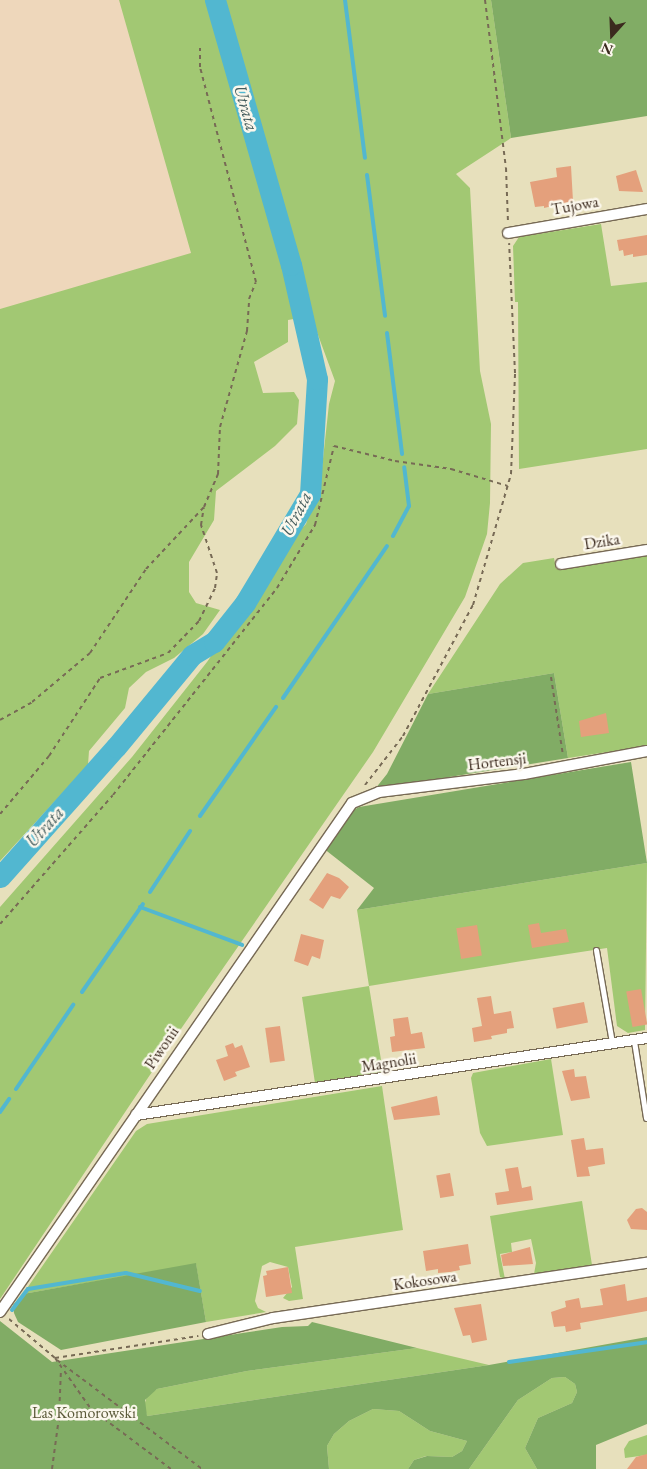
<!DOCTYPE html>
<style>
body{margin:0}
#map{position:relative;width:647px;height:1469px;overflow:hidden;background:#e7e0bc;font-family:"EB Garamond",serif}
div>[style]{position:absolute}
.built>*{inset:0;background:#eed7bb}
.green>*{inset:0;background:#a2c873}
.forest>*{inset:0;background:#81ac65}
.stream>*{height:4px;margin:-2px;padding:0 2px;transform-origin:2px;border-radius:2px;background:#52b7d0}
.river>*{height:21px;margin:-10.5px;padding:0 10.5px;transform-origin:10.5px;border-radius:10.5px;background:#52b7d0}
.building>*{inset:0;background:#e4a07c;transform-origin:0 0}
.path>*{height:2px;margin-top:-1px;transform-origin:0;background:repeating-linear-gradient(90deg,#776a55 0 4px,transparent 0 8px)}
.roads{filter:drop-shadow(1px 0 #776a55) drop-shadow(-1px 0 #776a55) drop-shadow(0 1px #776a55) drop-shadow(0 -1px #776a55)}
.lane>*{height:5px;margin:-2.5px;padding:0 2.5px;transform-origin:2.5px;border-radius:2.5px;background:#fff}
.street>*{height:10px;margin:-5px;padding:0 5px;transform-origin:5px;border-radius:5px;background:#fff}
span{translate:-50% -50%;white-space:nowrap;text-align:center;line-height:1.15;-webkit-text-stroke:5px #fbf7ec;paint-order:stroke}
.street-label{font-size:16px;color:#3b2a1e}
.park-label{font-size:16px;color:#5a5938}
.water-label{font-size:18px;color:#435b5c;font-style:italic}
.north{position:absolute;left:587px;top:10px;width:50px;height:50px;-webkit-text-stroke:4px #fbf7ec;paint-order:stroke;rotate:200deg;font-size:14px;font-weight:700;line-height:20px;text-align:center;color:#3b2a1e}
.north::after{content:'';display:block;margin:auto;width:18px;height:22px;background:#3b2a1e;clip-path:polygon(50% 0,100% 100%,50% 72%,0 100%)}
</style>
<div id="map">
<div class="built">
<i style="clip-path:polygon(0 0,206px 0,277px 280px,0 364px)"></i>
</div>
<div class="green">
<i style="clip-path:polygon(119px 0,491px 0,511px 138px,456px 174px,470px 188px,480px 371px,491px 424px,490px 503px,487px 534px,465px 597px,373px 752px,176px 1036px,0 1299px,0 907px,132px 757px,207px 662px,291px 540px,306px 524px,321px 477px,329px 404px,335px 381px,311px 316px,288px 320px,288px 342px,254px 362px,263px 393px,294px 392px,299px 400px,297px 424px,275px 446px,216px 491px,214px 520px,189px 562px,189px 592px,196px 603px,220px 610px,203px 634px,174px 658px,146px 672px,129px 688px,125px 708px,89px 751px,88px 765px,0 861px,0 309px,191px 253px)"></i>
<i style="clip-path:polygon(601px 224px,611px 286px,647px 282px,647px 449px,519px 469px,518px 302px,515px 302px,513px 246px,519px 237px)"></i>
<i style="clip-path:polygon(647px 555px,647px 746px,568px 758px,554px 673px,428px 694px,500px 584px,523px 563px,554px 558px,556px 569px)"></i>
<i style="clip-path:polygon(647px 863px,645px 1030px,628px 1033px,617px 1026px,607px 948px,522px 961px,369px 986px,383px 1072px,315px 1083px,302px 997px,369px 986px,357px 910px)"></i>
<i style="clip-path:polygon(551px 1059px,563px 1135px,487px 1146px,480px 1133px,471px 1078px,473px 1073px)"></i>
<i style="clip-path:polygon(382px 1086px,403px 1230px,295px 1247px,303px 1299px,289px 1301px,283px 1298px,292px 1287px,288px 1267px,270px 1262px,262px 1266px,255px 1301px,258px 1308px,266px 1312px,206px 1322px,196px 1264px,23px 1294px,136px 1131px,147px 1124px)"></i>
<i style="clip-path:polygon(582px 1201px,592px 1265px,534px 1274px,536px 1263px,531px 1239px,511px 1243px,512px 1252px,500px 1254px,505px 1279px,500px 1277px,490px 1216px)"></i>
<i style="clip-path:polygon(417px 1348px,489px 1365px,147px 1416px,144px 1406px,147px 1396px,157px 1389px,247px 1371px)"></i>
<i style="clip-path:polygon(565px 1377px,575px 1384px,577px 1392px,572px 1403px,538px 1418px,525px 1448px,537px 1469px,469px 1469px,518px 1400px,552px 1378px)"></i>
<i style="clip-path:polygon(373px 1409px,399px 1411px,430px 1431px,467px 1441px,462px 1451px,452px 1457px,426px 1456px,414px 1460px,408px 1469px,329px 1469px,327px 1446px,334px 1434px,349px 1421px)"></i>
<i style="clip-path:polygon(647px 1435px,647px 1455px,625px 1458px,624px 1449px,629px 1441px)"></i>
</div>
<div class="forest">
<i style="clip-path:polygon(491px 0,647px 0,647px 116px,511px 138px)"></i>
<i style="clip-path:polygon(554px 673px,568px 758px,375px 789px,387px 774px,428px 694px)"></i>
<i style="clip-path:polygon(631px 762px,647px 863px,357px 910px,374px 888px,323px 848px,345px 815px,359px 807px)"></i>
<i style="clip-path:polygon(196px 1263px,206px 1322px,61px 1350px,18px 1322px,14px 1313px,13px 1305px,23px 1294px)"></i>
<i style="clip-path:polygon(0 1321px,52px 1362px,282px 1327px,308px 1326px,312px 1322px,417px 1348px,247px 1371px,157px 1389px,145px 1400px,147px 1416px,489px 1365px,647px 1337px,647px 1424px,596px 1445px,596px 1469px,537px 1469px,525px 1448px,538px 1418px,572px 1403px,577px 1392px,575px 1384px,565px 1377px,552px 1378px,518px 1400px,469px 1469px,408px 1469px,414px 1460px,427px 1456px,452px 1457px,462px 1451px,467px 1441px,430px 1431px,399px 1411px,373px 1409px,349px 1421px,334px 1434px,327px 1446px,329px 1469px,0 1469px)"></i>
</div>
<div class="stream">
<i style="left:345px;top:0;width:159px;rotate:82.8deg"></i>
<i style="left:367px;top:175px;width:142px;rotate:82.7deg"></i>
<i style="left:387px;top:333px;width:122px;rotate:82.9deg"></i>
<i style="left:393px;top:536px;width:34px;rotate:-62deg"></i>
<i style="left:409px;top:506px;width:39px;rotate:-97deg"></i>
<i style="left:283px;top:698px;width:184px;rotate:-55.6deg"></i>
<i style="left:200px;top:816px;width:133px;rotate:-55.1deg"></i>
<i style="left:150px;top:892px;width:73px;rotate:-56.7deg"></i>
<i style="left:140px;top:907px;width:109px;rotate:20.4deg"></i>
<i style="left:82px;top:992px;width:107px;rotate:-55.3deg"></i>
<i style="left:16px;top:1089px;width:102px;rotate:-55.8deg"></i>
<i style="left:0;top:1112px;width:16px;rotate:-55deg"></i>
<i style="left:12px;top:1310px;width:26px;rotate:-53deg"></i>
<i style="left:28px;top:1289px;width:99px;rotate:-9.3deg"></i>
<i style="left:126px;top:1273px;width:76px;rotate:13.7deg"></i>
<i style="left:509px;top:1362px;width:139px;rotate:-8.2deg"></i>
</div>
<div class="river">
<i style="left:0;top:877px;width:174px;rotate:-48.3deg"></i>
<i style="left:116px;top:747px;width:119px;rotate:-50.4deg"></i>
<i style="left:192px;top:655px;width:26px;rotate:-31deg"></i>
<i style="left:214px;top:642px;width:50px;rotate:-51.5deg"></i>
<i style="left:245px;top:603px;width:127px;rotate:-59.2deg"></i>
<i style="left:310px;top:494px;width:115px;rotate:-86.5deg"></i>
<i style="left:317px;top:379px;width:117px;rotate:-102.8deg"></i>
<i style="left:291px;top:265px;width:276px;rotate:-106deg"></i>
</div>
<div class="building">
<i style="clip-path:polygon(571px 166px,573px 201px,544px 208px,544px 206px,535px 207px,530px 182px,557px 177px,556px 168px)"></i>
<i style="clip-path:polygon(636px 170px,643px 192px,619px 191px,616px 176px)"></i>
<i style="clip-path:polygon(647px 235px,647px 255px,633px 257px,633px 254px,624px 256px,623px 250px,619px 251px,617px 240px)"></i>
<i style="clip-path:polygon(606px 713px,609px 733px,581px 737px,579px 721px)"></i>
<i style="clip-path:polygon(327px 873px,339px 878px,349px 887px,340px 899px,331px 896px,323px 909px,309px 900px)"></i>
<i style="clip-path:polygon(539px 923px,541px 933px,566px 929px,569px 942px,532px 948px,528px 925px)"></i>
<i style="left:477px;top:925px;width:31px;height:21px;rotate:81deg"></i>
<i style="clip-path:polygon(301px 934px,324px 940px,320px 959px,312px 956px,308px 966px,294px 961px)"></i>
<i style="left:641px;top:989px;width:36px;height:15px;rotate:80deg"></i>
<i style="clip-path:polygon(491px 996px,494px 1014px,511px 1011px,514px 1028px,507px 1029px,507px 1033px,491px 1036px,492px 1039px,474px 1042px,472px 1028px,482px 1026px,477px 998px)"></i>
<i style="left:584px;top:1002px;width:21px;height:32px;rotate:79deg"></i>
<i style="clip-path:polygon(408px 1017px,411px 1034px,422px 1032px,425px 1048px,392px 1052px,390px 1037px,395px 1036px,393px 1019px)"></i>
<i style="left:280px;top:1026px;width:35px;height:15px;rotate:82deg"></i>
<i style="clip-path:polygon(233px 1043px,235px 1048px,242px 1045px,250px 1067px,235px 1072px,237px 1076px,224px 1081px,216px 1060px,228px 1056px,225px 1046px)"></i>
<i style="clip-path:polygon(574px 1069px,575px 1077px,586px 1076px,590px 1098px,571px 1101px,562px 1071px)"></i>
<i style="clip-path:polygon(437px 1096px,440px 1115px,394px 1120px,391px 1107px)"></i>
<i style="clip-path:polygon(584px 1138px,586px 1150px,603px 1148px,605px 1164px,588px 1167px,590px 1176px,577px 1177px,571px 1140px)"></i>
<i style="clip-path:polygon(518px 1167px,522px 1188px,531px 1186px,533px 1200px,497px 1205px,495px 1193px,509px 1191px,505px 1169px)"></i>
<i style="left:450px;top:1173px;width:23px;height:14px;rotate:80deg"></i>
<i style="clip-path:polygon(642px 1208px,647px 1212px,647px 1230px,631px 1229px,627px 1220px,636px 1209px)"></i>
<i style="clip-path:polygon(468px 1244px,471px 1264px,459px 1266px,460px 1270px,450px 1272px,438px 1273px,438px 1269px,426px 1271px,423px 1251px)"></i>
<i style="clip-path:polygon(530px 1247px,533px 1264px,503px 1266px,501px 1255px)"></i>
<i style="clip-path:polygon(288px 1267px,292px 1293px,266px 1297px,263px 1276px,267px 1275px,266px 1271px)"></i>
<i style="clip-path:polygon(625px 1284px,627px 1301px,647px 1297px,647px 1311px,580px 1323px,581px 1329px,566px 1332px,565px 1326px,554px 1327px,551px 1312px,566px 1307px,565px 1301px,579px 1298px,581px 1308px,603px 1305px,600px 1289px)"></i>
<i style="clip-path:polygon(481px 1304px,487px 1340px,472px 1343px,470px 1335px,463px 1336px,454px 1308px)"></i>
<i style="clip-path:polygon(647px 1454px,647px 1469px,627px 1469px,636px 1457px)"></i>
</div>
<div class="path">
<i style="left:485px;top:0;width:169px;rotate:82.9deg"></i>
<i style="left:506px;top:168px;width:55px;rotate:87.9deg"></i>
<i style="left:551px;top:677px;width:79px;rotate:81.3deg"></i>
<i style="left:0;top:720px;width:37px;rotate:-29deg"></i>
<i style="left:32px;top:702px;width:76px;rotate:-40.2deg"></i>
<i style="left:90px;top:653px;width:101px;rotate:-56.3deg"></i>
<i style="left:146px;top:569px;width:85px;rotate:-46.9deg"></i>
<i style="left:204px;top:507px;width:36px;rotate:-67deg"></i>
<i style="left:218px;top:474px;width:47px;rotate:-87.6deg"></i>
<i style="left:220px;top:427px;width:100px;rotate:-74.3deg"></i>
<i style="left:247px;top:331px;width:32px;rotate:-86deg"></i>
<i style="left:249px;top:299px;width:18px;rotate:-68deg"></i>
<i style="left:256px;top:282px;width:222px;rotate:-104.6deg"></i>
<i style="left:200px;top:67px;width:19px;rotate:-90deg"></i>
<i style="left:365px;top:785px;width:62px;rotate:-52.2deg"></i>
<i style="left:403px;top:736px;width:149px;rotate:-61.9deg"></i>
<i style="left:473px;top:605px;width:136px;rotate:-73.8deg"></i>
<i style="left:511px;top:474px;width:101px;rotate:-87.7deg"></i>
<i style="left:515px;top:373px;width:130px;rotate:-92.6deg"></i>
<i style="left:0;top:814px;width:76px;rotate:-49.8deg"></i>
<i style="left:49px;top:756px;width:93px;rotate:-56.8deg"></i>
<i style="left:100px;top:678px;width:72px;rotate:-20.2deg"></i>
<i style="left:168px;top:653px;width:45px;rotate:-45.9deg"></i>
<i style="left:199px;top:621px;width:37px;rotate:-64deg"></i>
<i style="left:215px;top:588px;width:15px;rotate:-82deg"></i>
<i style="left:217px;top:573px;width:51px;rotate:-108.4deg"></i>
<i style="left:201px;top:525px;width:18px;rotate:-81deg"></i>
<i style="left:0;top:924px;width:171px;rotate:-48.8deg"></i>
<i style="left:113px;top:795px;width:264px;rotate:-51.6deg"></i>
<i style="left:277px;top:588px;width:74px;rotate:-58.9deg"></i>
<i style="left:315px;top:525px;width:81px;rotate:-76.5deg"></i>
<i style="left:334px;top:446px;width:63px;rotate:13.8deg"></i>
<i style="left:395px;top:461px;width:57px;rotate:8.1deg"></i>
<i style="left:451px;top:469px;width:59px;rotate:16.6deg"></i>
<i style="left:9px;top:1319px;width:60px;rotate:40.3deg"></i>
<i style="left:55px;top:1358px;width:62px;rotate:54.8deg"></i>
<i style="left:91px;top:1409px;width:100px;rotate:36.9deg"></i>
<i style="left:55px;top:1358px;width:145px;rotate:-8.7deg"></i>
<i style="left:57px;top:1360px;width:181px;rotate:36.9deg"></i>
<i style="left:52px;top:1469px;width:52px;rotate:-82.3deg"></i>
<i style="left:59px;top:1417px;width:47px;rotate:-87.6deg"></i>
</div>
<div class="roads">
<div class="lane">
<i style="left:596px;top:950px;width:94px;rotate:80.2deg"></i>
<i style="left:634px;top:1041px;width:78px;rotate:81.1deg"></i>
</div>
<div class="street">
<i style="left:508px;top:233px;width:141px;rotate:-9.8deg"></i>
<i style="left:561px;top:564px;width:87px;rotate:-9.2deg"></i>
<i style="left:136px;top:1115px;width:517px;rotate:-8.57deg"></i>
<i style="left:0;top:1312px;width:619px;rotate:-55.33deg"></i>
<i style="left:352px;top:803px;width:29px;rotate:-22deg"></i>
<i style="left:379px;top:792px;width:146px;rotate:-7.1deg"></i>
<i style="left:524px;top:774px;width:125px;rotate:-10.6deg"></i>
<i style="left:208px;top:1334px;width:67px;rotate:-13.8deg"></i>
<i style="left:273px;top:1318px;width:378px;rotate:-8.4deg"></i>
</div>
</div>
<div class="street-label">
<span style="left:575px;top:206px;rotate:-10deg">Tujowa</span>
<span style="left:602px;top:542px;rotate:-9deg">Dzika</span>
<span style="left:497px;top:762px;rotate:-7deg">Hortensji</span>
<span style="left:162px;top:1048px;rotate:-56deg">Piwonii</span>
<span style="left:389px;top:1063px;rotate:-9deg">Magnolii</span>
<span style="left:425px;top:1281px;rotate:-8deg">Kokosowa</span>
</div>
<div class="park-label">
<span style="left:84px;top:1413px">Las Komorowski</span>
</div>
<div class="water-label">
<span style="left:246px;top:108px;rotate:74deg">Utrata</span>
<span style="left:296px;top:514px;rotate:-63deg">Utrata</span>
<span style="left:45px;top:827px;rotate:-48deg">Utrata</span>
</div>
<div class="north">N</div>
</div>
